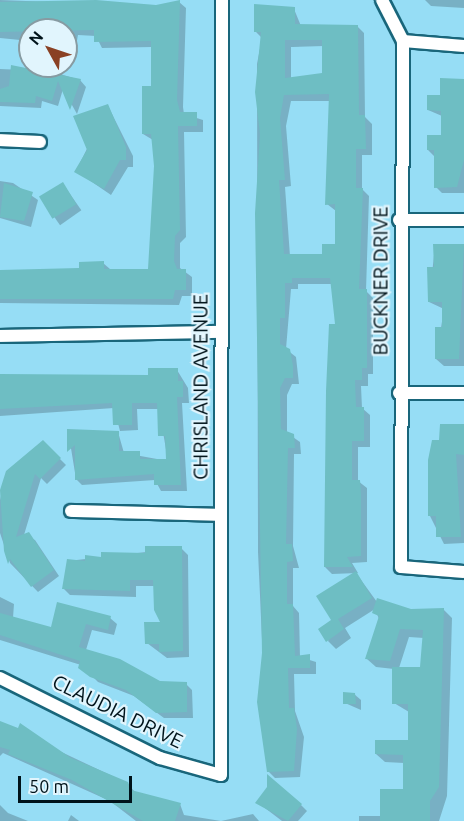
<!DOCTYPE html>
<style>
body{margin:0}
#map{position:relative;width:464px;height:821px;overflow:hidden;background:#96ddf5;font-family:Ubuntu,sans-serif}
div>[style]{position:absolute}
.shadow>*{inset:0;background:#0003;transform-origin:0 0}
.building>*{inset:0;background:#6ebec3;transform-origin:0 0}
.roads{filter:drop-shadow(2px 0 #19667b) drop-shadow(-2px 0 #19667b) drop-shadow(0 2px #19667b) drop-shadow(0 -2px #19667b)}
.minor>*{height:12px;margin:-6px;padding:0 6px;transform-origin:6px;border-radius:6px;background:#fff}
span{translate:-50% -50%;white-space:nowrap;text-align:center;line-height:1.15;-webkit-text-stroke:4.5px #e1f5fd;paint-order:stroke}
.street-label{font-size:20px;color:#00131a}
.north{position:absolute;left:18px;top:18px;width:60px;height:60px;box-sizing:border-box;background:#e1f5fd;border:2px solid #879ba2;border-radius:50%;rotate:310deg;font-size:16px;font-weight:700;line-height:24px;text-align:center;color:#00131a}
.north::after{content:'';display:block;margin:auto;width:21px;height:27px;background:#8a4124;clip-path:polygon(50% 0,100% 100%,50% 72%,0 100%)}
.scale{position:absolute;left:18px;top:776px;width:114px;height:27px;box-sizing:border-box;border:3px solid #00131a;border-top:0;padding-left:8px;font-size:18px;line-height:21px;white-space:nowrap;color:#00131a;-webkit-text-stroke:4px #e1f5fd;paint-order:stroke}
</style>
<div id="map">
<div class="shadow">
<i style="clip-path:polygon(0 0,156px 6px,179px 2px,186px 8px,183px 107px,184px 114px,203px 120px,203px 132px,184px 132px,186px 237px,180px 243px,180px 268px,192px 277px,192px 296px,182px 296px,179px 305px,0 303px,0 271px,80px 269px,103px 263px,110px 269px,149px 271px,156px 166px,153px 140px,143px 134px,152px 88px,152px 47px,102px 48px,96px 36px,78px 35px,76px 46px,66px 44px,66px 30px,30px 30px,30px 41px,0 38px)"></i>
<i style="clip-path:polygon(425px 0,464px 0,464px 8px,431px 6px)"></i>
<i style="clip-path:polygon(evenodd,294px 9px,301px 26px,357px 26px,364px 33px,365px 117px,372px 124px,372px 155px,362px 155px,362px 189px,369px 196px,366px 291px,373px 298px,373px 374px,368px 374px,368px 386px,361px 386px,362px 408px,370px 415px,370px 447px,358px 447px,358px 481px,367px 488px,367px 562px,352px 563px,358px 573px,332px 574px,325px 567px,336px 325px,332px 284px,298px 284px,298px 289px,291px 289px,286px 349px,296px 357px,299px 384px,292px 384px,287px 395px,287px 433px,300px 442px,301px 454px,294px 454px,293px 546px,299px 568px,293px 568px,293px 606px,299px 613px,300px 657px,316px 662px,316px 674px,294px 674px,295px 711px,304px 737px,300px 777px,275px 778px,268px 771px,258px 552px,257px 64px,262px 38px,256px 32px,294px 9px,324px 46px,324px 74px,291px 79px,291px 47px,324px 46px,294px 9px,291px 101px,330px 101px,327px 204px,336px 211px,336px 245px,323px 255px,290px 256px,285px 187px,291px 186px,286px 126px,291px 101px)"></i>
<i style="clip-path:polygon(0 69px,50px 71px,80px 80px,86px 87px,77px 114px,63px 89px,58px 106px,42px 101px,41px 108px,0 106px)"></i>
<i style="clip-path:polygon(464px 80px,464px 193px,442px 193px,436px 187px,435px 157px,428px 150px,442px 137px,442px 116px,428px 110px)"></i>
<i style="clip-path:polygon(108px 106px,133px 156px,133px 167px,128px 167px,111px 195px,76px 171px)"></i>
<i style="clip-path:polygon(0 181px,13px 183px,38px 200px,31px 227px,0 218px)"></i>
<i style="left:63px;top:184px;width:32px;height:26px;rotate:55deg"></i>
<i style="clip-path:polygon(464px 245px,464px 366px,444px 366px,436px 359px,444px 309px,429px 302px,435px 246px)"></i>
<i style="clip-path:polygon(177px 370px,188px 388px,189px 403px,182px 403px,187px 491px,161px 491px,155px 480px,82px 485px,76px 479px,68px 430px,118px 432px,124px 453px,168px 461px,159px 409px,137px 409px,138px 430px,120px 431px,114px 408px,0 416px,0 376px,150px 377px)"></i>
<i style="clip-path:polygon(464px 425px,464px 543px,444px 544px,430px 516px,441px 441px)"></i>
<i style="clip-path:polygon(43px 442px,66px 465px,47px 484px,41px 478px,24px 535px,35px 540px,59px 576px,38px 592px,10px 563px,0 533px,0 500px,7px 472px)"></i>
<i style="clip-path:polygon(181px 548px,188px 555px,189px 657px,167px 658px,147px 643px,163px 623px,155px 586px,136px 586px,136px 597px,70px 595px,63px 588px,68px 561px)"></i>
<i style="clip-path:polygon(evenodd,356px 573px,377px 602px,411px 610px,443px 609px,452px 618px,447px 796px,439px 821px,359px 821px,359px 816px,382px 816px,405px 791px,404px 763px,385px 762px,376px 754px,409px 741px,409px 712px,394px 703px,394px 669px,376px 667px,367px 659px,379px 619px,375px 609px,345px 628px,351px 638px,336px 649px,328px 641px,356px 573px,409px 637px,424px 638px,422px 668px,399px 668px,409px 637px)"></i>
<i style="clip-path:polygon(0 597px,14px 604px,13px 618px,52px 629px,110px 618px,117px 624px,114px 635px,92px 630px,86px 650px,159px 682px,186px 684px,192px 690px,193px 718px,164px 718px,134px 696px,98px 682px,81px 665px,0 640px)"></i>
<i style="clip-path:polygon(354px 694px,361px 700px,361px 710px,345px 703px)"></i>
<i style="clip-path:polygon(0 723px,127px 783px,135px 792px,180px 804px,184px 815px,221px 821px,253px 814px,259px 821px,136px 821px,110px 801px,3px 753px,0 756px)"></i>
<i style="clip-path:polygon(257px 802px,301px 805px,307px 811px,298px 821px,282px 821px)"></i>
<i style="clip-path:polygon(0 805px,8px 813px,28px 821px,0 821px)"></i>
<i style="clip-path:polygon(71px 815px,79px 821px,68px 821px)"></i>
</div>
<div class="building">
<i style="clip-path:polygon(96px 0,156px 5px,180px 0,177px 100px,180px 112px,197px 112px,197px 126px,178px 126px,180px 230px,175px 236px,174px 261px,177px 269px,186px 269px,186px 290px,175px 290px,173px 299px,0 299px,0 270px,79px 268px,79px 262px,104px 261px,104px 269px,148px 269px,154px 166px,151px 134px,142px 134px,142px 86px,151px 86px,151px 41px,94px 42px,94px 30px,0 32px,0 2px)"></i>
<i style="clip-path:polygon(evenodd,254px 4px,295px 7px,295px 24px,358px 25px,359px 115px,365px 115px,366px 149px,356px 149px,356px 188px,363px 188px,359px 289px,367px 289px,367px 368px,362px 368px,362px 380px,355px 380px,356px 407px,364px 407px,364px 441px,352px 441px,352px 480px,360px 480px,361px 494px,361px 556px,347px 557px,353px 567px,324px 567px,326px 391px,329px 324px,335px 324px,330px 278px,292px 278px,292px 283px,285px 283px,285px 318px,280px 318px,280px 344px,290px 349px,293px 366px,293px 378px,285px 378px,280px 388px,281px 429px,294px 434px,295px 448px,288px 448px,286px 544px,292px 544px,293px 561px,287px 562px,287px 604px,293px 604px,295px 656px,310px 654px,310px 668px,288px 668px,289px 708px,294px 708px,297px 729px,294px 771px,267px 772px,257px 702px,262px 653px,255px 213px,260px 134px,255px 92px,261px 32px,254px 32px,254px 4px,285px 40px,322px 40px,322px 73px,285px 78px,285px 40px,254px 4px,329px 94px,325px 205px,335px 204px,335px 244px,322px 244px,322px 254px,284px 254px,279px 180px,285px 180px,280px 118px,284px 95px,329px 94px)"></i>
<i style="clip-path:polygon(11px 65px,81px 79px,70px 110px,58px 81px,52px 101px,36px 96px,35px 103px,0 102px,0 89px,9px 86px)"></i>
<i style="clip-path:polygon(440px 78px,464px 79px,464px 160px,457px 187px,434px 188px,434px 150px,427px 150px,427px 135px,441px 135px,441px 111px,427px 110px,427px 95px,440px 95px)"></i>
<i style="clip-path:polygon(108px 104px,126px 147px,126px 160px,120px 160px,104px 189px,74px 172px,87px 150px,73px 116px)"></i>
<i style="left:63px;top:182px;width:26px;height:28px;rotate:59deg"></i>
<i style="clip-path:polygon(4px 183px,33px 192px,24px 221px,0 217px)"></i>
<i style="clip-path:polygon(433px 244px,464px 244px,459px 359px,435px 359px,435px 327px,442px 327px,442px 302px,428px 302px,427px 267px,434px 267px)"></i>
<i style="clip-path:polygon(148px 368px,178px 368px,178px 381px,183px 381px,183px 397px,177px 397px,181px 485px,154px 485px,154px 474px,75px 480px,75px 445px,67px 452px,67px 429px,119px 431px,119px 451px,140px 451px,140px 459px,166px 459px,165px 436px,158px 436px,157px 403px,132px 403px,132px 425px,113px 425px,112px 403px,0 409px,0 374px,148px 375px)"></i>
<i style="clip-path:polygon(440px 424px,464px 424px,464px 455px,456px 454px,461px 537px,436px 537px,436px 516px,428px 516px,428px 460px,432px 440px,439px 440px)"></i>
<i style="clip-path:polygon(43px 440px,61px 458px,40px 479px,35px 474px,16px 537px,29px 532px,54px 570px,31px 587px,10px 559px,8px 564px,4px 551px,0 490px,6px 471px)"></i>
<i style="clip-path:polygon(145px 546px,182px 546px,183px 651px,159px 652px,159px 644px,145px 644px,144px 622px,160px 622px,154px 610px,153px 580px,130px 580px,130px 591px,62px 589px,67px 559px,85px 561px,85px 555px,101px 557px,101px 552px,145px 553px)"></i>
<i style="clip-path:polygon(356px 571px,372px 598px,338px 619px,344px 629px,326px 642px,318px 629px,331px 620px,316px 596px)"></i>
<i style="clip-path:polygon(377px 598px,411px 609px,444px 608px,439px 787px,430px 801px,430px 821px,380px 821px,380px 789px,403px 789px,403px 755px,375px 754px,375px 740px,408px 740px,408px 704px,392px 704px,392px 667px,420px 667px,423px 630px,400px 629px,390px 661px,365px 659px,379px 616px,372px 613px)"></i>
<i style="clip-path:polygon(57px 602px,111px 616px,108px 630px,86px 624px,79px 647px,120px 659px,160px 681px,187px 682px,187px 712px,156px 713px,126px 690px,90px 677px,78px 668px,80px 661px,0 635px,0 613px,51px 627px)"></i>
<i style="clip-path:polygon(343px 692px,355px 693px,356px 704px,343px 704px)"></i>
<i style="clip-path:polygon(0 721px,18px 728px,20px 723px,71px 758px,128px 782px,131px 790px,181px 803px,175px 821px,143px 821px,72px 780px,8px 754px,10px 750px,0 747px)"></i>
<i style="clip-path:polygon(267px 774px,302px 804px,288px 821px,255px 803px,267px 787px)"></i>
</div>
<div class="roads">
<div class="minor">
<i style="left:382px;top:0;width:46px;rotate:62.9deg"></i>
<i style="left:403px;top:41px;width:526px;rotate:90.22deg"></i>
<i style="left:401px;top:567px;width:63px;rotate:4.5deg"></i>
<i style="left:403px;top:41px;width:61px;rotate:4.7deg"></i>
<i style="left:0;top:140px;width:40px;rotate:2.9deg"></i>
<i style="left:399px;top:220px;width:65px"></i>
<i style="left:0;top:336px;width:218px;rotate:-1.1deg"></i>
<i style="left:399px;top:393px;width:65px"></i>
<i style="left:71px;top:511px;width:148px;rotate:1.5deg"></i>
<i style="left:0;top:678px;width:179px;rotate:26.6deg"></i>
<i style="left:160px;top:758px;width:63px;rotate:15.6deg"></i>
<i style="left:221px;top:775px;width:775px;rotate:-89.93deg"></i>
</div>
</div>
<div class="street-label">
<span style="left:380px;top:281px;rotate:-90deg">BUCKNER DRIVE</span>
<span style="left:200px;top:387px;rotate:-90deg">CHRISLAND AVENUE</span>
<span style="left:118px;top:711px;rotate:26deg">CLAUDIA DRIVE</span>
</div>
<div class="north">N</div>
<div class="scale">50 m</div>
</div>
